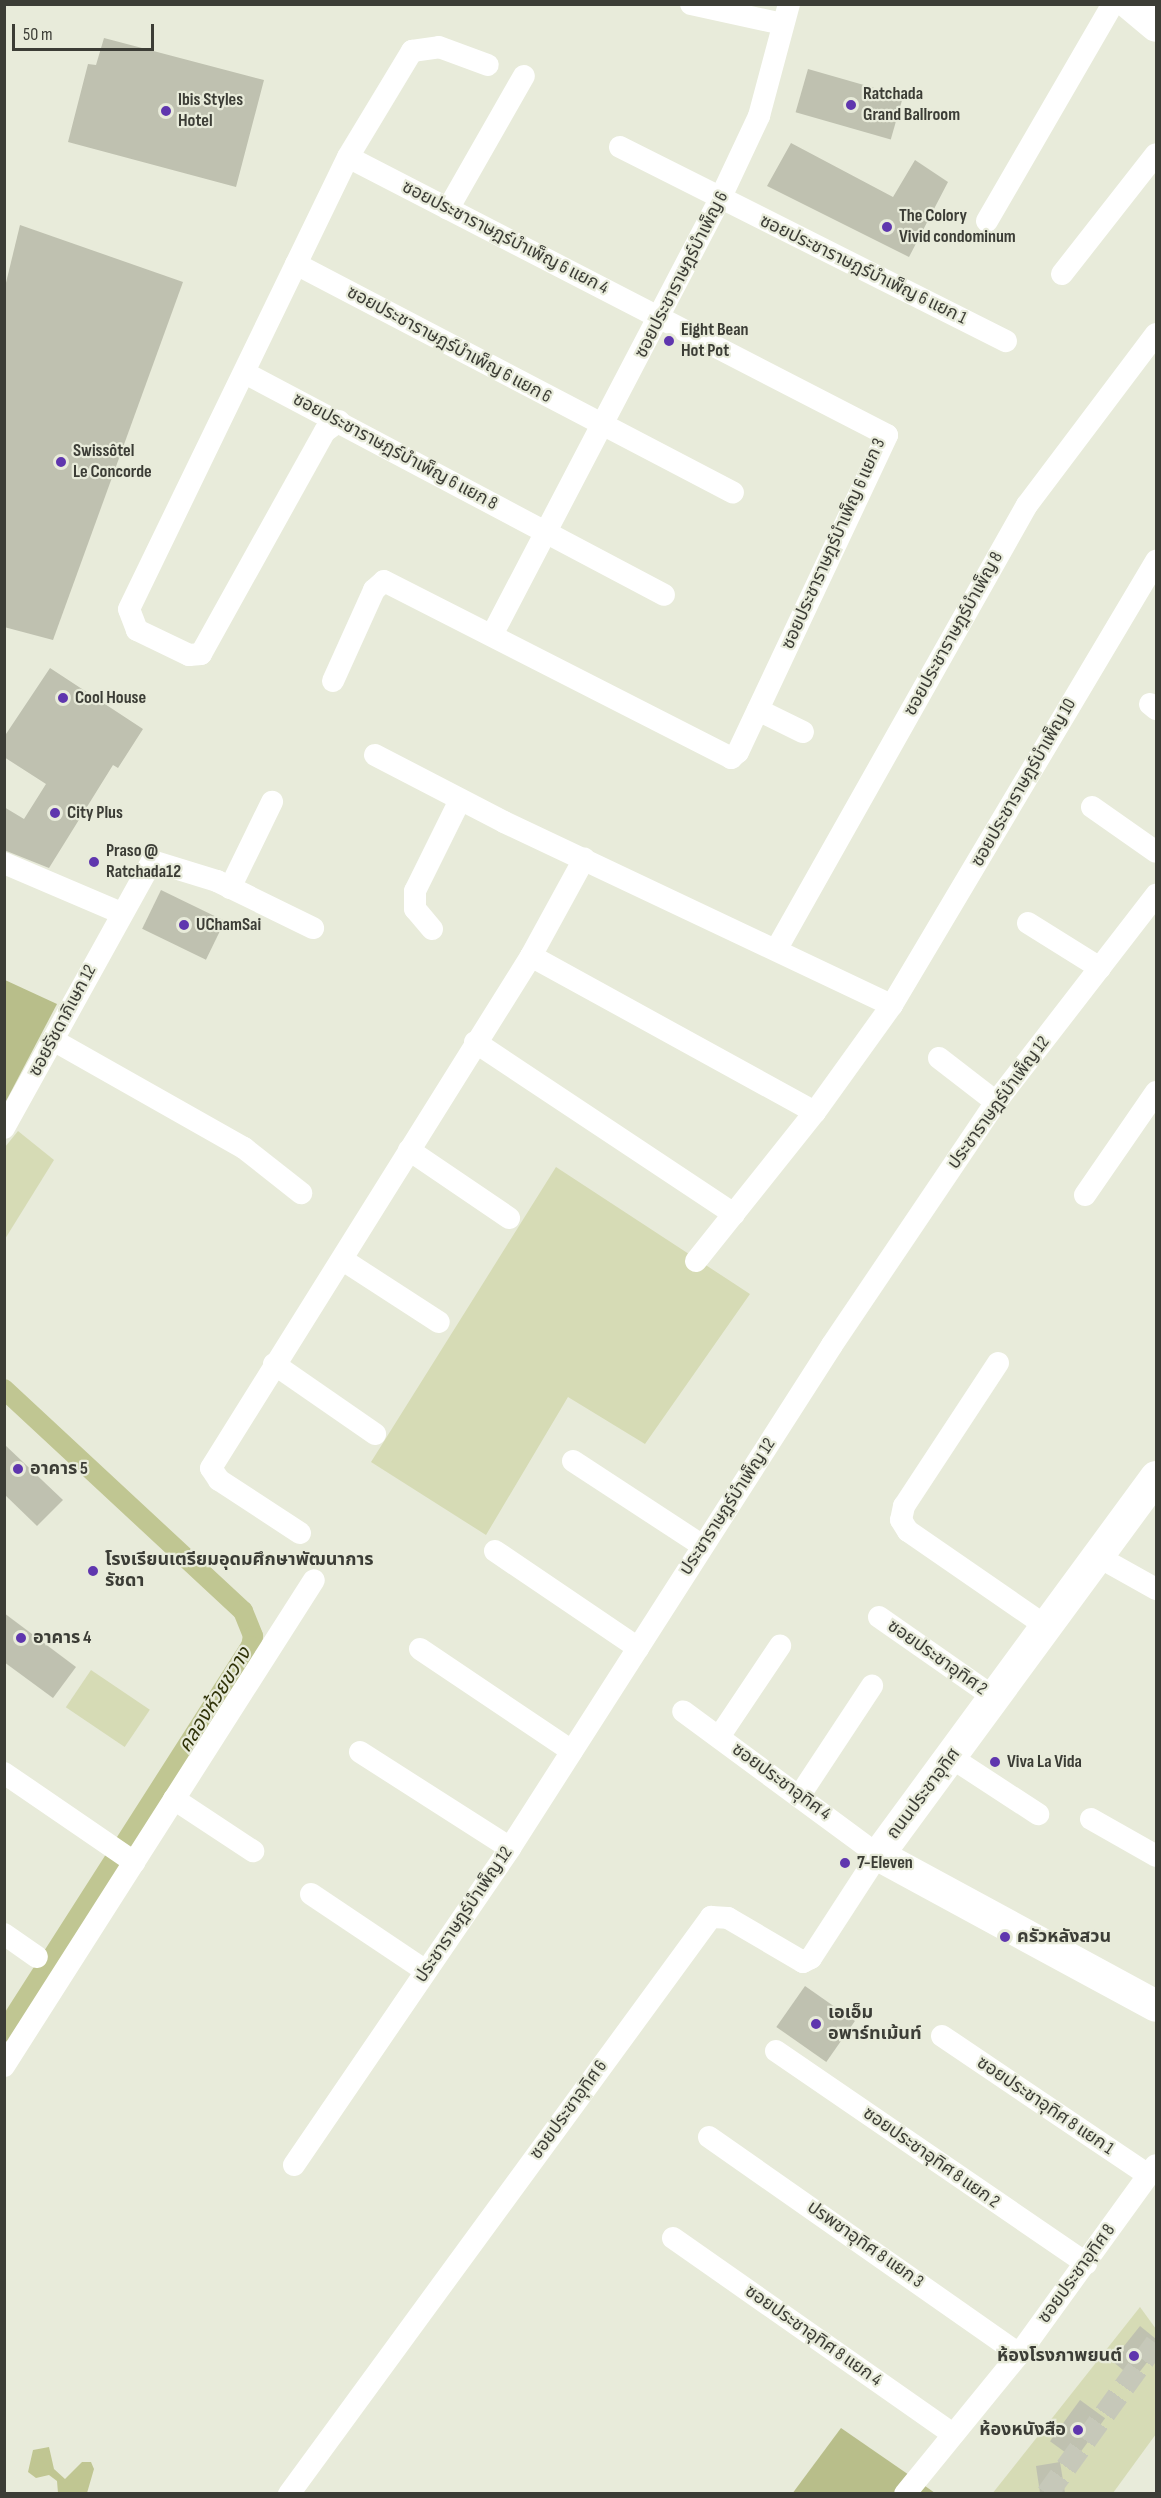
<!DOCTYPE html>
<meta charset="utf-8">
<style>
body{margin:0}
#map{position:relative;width:1161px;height:2498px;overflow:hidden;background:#e8ebda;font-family:"Sofia Sans Condensed","Noto Sans Thai",sans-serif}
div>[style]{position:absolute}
.green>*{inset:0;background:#d6dbb5;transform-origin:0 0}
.forest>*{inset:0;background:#b8be8a}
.water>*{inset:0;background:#c0c692}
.canal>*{height:20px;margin:-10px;padding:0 10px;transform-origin:10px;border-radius:10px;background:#c0c692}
.building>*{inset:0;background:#bfc1b0;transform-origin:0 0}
.minor-tunnel>*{height:22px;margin-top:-11px;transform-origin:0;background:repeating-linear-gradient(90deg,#c6c8b9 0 22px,transparent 0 33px)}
.minor>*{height:22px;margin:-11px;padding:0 11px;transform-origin:11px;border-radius:11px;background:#fff}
.secondary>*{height:32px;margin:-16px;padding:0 16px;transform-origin:16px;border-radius:16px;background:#fff}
.dots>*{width:16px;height:16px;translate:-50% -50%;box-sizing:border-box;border:3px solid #e8ebda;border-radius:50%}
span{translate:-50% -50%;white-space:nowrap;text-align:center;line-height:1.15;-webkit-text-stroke:4.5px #e8ebda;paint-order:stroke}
.poi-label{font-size:18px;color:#3c3d36;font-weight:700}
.left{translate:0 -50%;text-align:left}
.right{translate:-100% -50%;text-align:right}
.street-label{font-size:18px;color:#3c3d36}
.water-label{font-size:20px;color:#303309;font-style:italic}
.frame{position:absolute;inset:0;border:6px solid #3c3d36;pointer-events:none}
.scale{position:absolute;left:12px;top:24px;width:142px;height:27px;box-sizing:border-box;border:3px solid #3c3d36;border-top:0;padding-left:8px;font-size:18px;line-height:21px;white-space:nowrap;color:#3c3d36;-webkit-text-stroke:4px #e8ebda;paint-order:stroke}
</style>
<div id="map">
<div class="green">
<i style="clip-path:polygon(18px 1131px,54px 1160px,5px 1239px,5px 1147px)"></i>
<i style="clip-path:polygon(556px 1167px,750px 1294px,645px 1444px,568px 1397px,486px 1535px,371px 1462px)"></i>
<i style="left:91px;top:1670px;width:71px;height:45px;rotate:34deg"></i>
<i style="clip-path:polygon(1140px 2307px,1156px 2329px,1156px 2434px,1113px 2493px,992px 2494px)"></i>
</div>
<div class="forest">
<i style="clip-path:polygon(5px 980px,57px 1004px,5px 1103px)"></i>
<i style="clip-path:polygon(841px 2428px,925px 2486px,935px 2493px,792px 2494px)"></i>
</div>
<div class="water">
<i style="clip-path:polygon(49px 2447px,54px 2469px,65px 2479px,82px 2462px,91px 2462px,94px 2469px,87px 2493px,58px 2493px,57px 2481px,49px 2475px,36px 2478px,28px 2472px,33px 2450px)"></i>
</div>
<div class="canal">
<i style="left:4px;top:1389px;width:326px;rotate:42.9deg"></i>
<i style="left:243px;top:1611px;width:27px;rotate:68deg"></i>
<i style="left:253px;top:1636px;width:10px;rotate:101deg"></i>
<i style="left:251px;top:1646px;width:458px;rotate:122.6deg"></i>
</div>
<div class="building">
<i style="clip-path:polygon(104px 38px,264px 80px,236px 187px,68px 142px,88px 64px,96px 65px)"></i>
<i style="left:808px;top:69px;width:99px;height:45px;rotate:16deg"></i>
<i style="clip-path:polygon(791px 143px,893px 197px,915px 160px,948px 182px,909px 257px,767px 186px)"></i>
<i style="clip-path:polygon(20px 225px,183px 282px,53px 640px,4px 627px,4px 291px)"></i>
<i style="clip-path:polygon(50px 668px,143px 729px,118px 768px,113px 765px,49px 868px,4px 850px,4px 807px,24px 819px,46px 784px,4px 757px,4px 737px)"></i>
<i style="left:161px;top:890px;width:71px;height:43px;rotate:26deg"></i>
<i style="clip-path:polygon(4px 1444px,63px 1500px,37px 1526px,4px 1494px)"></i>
<i style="clip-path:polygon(4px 1613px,76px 1667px,53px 1698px,4px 1662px)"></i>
<i style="left:805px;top:1986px;width:61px;height:50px;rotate:35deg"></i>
<i style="clip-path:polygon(1140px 2326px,1156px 2339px,1156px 2351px,1134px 2379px,1112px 2361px)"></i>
<i style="left:1080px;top:2400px;width:31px;height:51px;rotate:36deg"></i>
<i style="clip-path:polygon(1060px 2462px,1065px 2493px,1040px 2493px,1036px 2466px)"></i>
</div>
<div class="minor-tunnel">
<i style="left:1047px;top:2494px;width:186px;rotate:-54.2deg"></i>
</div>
<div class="minor">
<i style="left:691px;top:4px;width:94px;rotate:12.3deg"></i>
<i style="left:620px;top:147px;width:432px;rotate:26.7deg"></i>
<i style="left:448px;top:209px;width:153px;rotate:-60.3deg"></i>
<i style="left:987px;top:221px;width:251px;rotate:-59.9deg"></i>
<i style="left:296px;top:264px;width:493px;rotate:27.6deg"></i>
<i style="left:1062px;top:274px;width:152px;rotate:-51.9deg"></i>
<i style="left:245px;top:373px;width:474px;rotate:27.9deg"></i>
<i style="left:339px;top:421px;width:17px;rotate:144deg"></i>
<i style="left:325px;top:431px;width:255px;rotate:119.1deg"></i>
<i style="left:201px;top:654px;width:12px;rotate:175deg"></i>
<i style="left:189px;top:655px;width:58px;rotate:-154.3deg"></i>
<i style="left:137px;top:630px;width:22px;rotate:-111deg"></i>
<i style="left:129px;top:609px;width:502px;rotate:-64.15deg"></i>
<i style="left:348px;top:157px;width:124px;rotate:-58.9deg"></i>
<i style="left:412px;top:51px;width:27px;rotate:-8deg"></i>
<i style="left:439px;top:47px;width:52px;rotate:20.2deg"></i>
<i style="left:492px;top:635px;width:492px;rotate:-62.4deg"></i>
<i style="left:720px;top:199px;width:92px;rotate:-64.8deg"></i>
<i style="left:759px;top:116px;width:116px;rotate:-75deg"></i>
<i style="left:333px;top:681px;width:100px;rotate:-65.7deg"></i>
<i style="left:374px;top:590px;width:13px;rotate:-42deg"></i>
<i style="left:384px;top:581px;width:390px;rotate:27deg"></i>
<i style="left:731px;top:758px;width:9px;rotate:-41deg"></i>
<i style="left:738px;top:752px;width:350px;rotate:-64.8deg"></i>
<i style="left:887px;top:435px;width:606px;rotate:-152.72deg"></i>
<i style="left:1150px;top:704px;width:8px;rotate:40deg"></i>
<i style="left:758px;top:710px;width:50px;rotate:26.1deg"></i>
<i style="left:375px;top:755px;width:145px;rotate:27.4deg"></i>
<i style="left:504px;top:822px;width:429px;rotate:25.3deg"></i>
<i style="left:1092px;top:807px;width:78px;rotate:35.1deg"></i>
<i style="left:4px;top:863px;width:127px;rotate:23.1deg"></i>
<i style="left:230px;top:888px;width:96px;rotate:-64deg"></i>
<i style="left:1028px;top:923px;width:85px;rotate:32deg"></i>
<i style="left:432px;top:929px;width:26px;rotate:-130deg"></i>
<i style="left:415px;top:909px;width:18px;rotate:-90deg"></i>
<i style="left:415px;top:891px;width:102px;rotate:-63.7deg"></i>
<i style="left:776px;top:950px;width:511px;rotate:-60.58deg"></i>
<i style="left:1027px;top:505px;width:214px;rotate:-53deg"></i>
<i style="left:531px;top:956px;width:324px;rotate:28.8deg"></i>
<i style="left:53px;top:1040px;width:219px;rotate:29.5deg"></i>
<i style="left:244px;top:1148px;width:73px;rotate:38.3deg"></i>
<i style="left:475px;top:1042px;width:311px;rotate:33.6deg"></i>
<i style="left:939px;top:1058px;width:72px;rotate:37.7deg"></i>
<i style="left:4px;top:1128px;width:305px;rotate:-61deg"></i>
<i style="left:152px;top:861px;width:68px;rotate:17.1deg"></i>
<i style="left:217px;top:881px;width:107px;rotate:26.1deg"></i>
<i style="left:409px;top:1150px;width:121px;rotate:34.2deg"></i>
<i style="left:1085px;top:1195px;width:125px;rotate:-55.4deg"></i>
<i style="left:343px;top:1260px;width:114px;rotate:32.9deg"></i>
<i style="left:696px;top:1261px;width:191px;rotate:-51.4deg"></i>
<i style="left:815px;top:1112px;width:132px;rotate:-54.3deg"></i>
<i style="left:892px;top:1005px;width:517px;rotate:-59.26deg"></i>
<i style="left:998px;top:1363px;width:171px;rotate:123.3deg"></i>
<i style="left:904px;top:1506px;width:14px;rotate:102deg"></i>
<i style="left:901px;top:1520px;width:13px;rotate:58deg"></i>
<i style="left:908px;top:1531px;width:169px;rotate:34.6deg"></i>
<i style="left:274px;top:1364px;width:123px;rotate:34.7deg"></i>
<i style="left:573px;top:1461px;width:155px;rotate:33.2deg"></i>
<i style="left:300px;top:1533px;width:97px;rotate:-146.8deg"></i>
<i style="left:219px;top:1480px;width:14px;rotate:-124deg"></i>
<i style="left:211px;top:1468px;width:604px;rotate:-57.99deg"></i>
<i style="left:531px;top:956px;width:111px;rotate:-61.3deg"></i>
<i style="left:495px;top:1551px;width:173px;rotate:34.1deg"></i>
<i style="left:1097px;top:1556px;width:68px;rotate:29.2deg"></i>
<i style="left:879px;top:1617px;width:141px;rotate:34.9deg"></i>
<i style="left:420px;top:1649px;width:183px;rotate:33.9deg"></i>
<i style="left:719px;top:1737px;width:110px;rotate:-56.2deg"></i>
<i style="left:360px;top:1752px;width:178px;rotate:32.6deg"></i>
<i style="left:952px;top:1758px;width:103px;rotate:33.1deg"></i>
<i style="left:4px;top:1773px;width:158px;rotate:34.4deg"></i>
<i style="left:800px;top:1795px;width:131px;rotate:-56.6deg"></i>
<i style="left:174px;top:1799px;width:95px;rotate:33.4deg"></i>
<i style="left:1091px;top:1819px;width:75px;rotate:29.6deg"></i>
<i style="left:311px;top:1894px;width:138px;rotate:33.8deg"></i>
<i style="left:4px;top:1934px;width:40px;rotate:34.9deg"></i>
<i style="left:942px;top:2036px;width:249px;rotate:34deg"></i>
<i style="left:776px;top:2051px;width:376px;rotate:34.4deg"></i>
<i style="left:4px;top:2066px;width:576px;rotate:-57.47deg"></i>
<i style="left:709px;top:2137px;width:378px;rotate:35deg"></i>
<i style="left:294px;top:2165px;width:384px;rotate:-55.7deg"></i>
<i style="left:510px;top:1848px;width:597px;rotate:-57.37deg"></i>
<i style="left:832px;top:1345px;width:293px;rotate:-56deg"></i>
<i style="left:996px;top:1102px;width:262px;rotate:-52.3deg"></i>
<i style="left:673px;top:2238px;width:342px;rotate:35deg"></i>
<i style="left:289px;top:2494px;width:715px;rotate:-53.82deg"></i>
<i style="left:711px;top:1917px;width:17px;rotate:3deg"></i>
<i style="left:728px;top:1918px;width:87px;rotate:30.4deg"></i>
<i style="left:803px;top:1962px;width:9px;rotate:-27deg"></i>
<i style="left:811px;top:1958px;width:123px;rotate:-57deg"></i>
<i style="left:878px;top:1855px;width:242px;rotate:-143.6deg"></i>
<i style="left:905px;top:2494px;width:181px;rotate:-50.8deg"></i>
<i style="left:1019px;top:2354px;width:233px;rotate:-54.1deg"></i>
</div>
<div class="secondary">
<i style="left:1130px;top:4px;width:34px;rotate:40deg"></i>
<i style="left:1156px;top:1477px;width:469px;rotate:126.3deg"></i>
<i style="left:878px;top:1855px;width:316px;rotate:28.5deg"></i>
</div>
<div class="dots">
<i style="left:851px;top:105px;background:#5f36ae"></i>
<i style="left:166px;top:111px;background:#5f36ae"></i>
<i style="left:887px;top:227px;background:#5f36ae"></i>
<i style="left:669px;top:341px;background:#5f36ae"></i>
<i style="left:61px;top:462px;background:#5f36ae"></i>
<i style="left:63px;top:698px;background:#5f36ae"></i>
<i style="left:55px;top:813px;background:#5f36ae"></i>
<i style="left:94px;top:862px;background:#5f36ae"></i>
<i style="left:184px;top:925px;background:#5f36ae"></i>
<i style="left:18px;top:1469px;background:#5f36ae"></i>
<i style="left:93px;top:1571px;background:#5f36ae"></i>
<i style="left:21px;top:1638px;background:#5f36ae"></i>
<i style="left:995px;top:1762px;background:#5f36ae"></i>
<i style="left:845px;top:1863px;background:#5f36ae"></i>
<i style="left:1005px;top:1937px;background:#5f36ae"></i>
<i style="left:816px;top:2024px;background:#5f36ae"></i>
<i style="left:1134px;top:2356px;background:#5f36ae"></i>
<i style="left:1078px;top:2430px;background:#5f36ae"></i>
</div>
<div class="poi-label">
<span class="left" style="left:863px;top:105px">Ratchada<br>Grand Ballroom</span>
<span class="left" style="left:178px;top:111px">Ibis Styles<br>Hotel</span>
<span class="left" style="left:899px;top:227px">The Colory<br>Vivid condominum</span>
<span class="left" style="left:681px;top:341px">Eight Bean<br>Hot Pot</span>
<span class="left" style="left:73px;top:462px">Swissôtel<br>Le Concorde</span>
<span class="left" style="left:75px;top:698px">Cool House</span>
<span class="left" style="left:67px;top:813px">City Plus</span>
<span class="left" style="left:106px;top:862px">Praso @<br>Ratchada12</span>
<span class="left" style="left:196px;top:925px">UChamSai</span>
<span class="left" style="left:30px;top:1469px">อาคาร 5</span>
<span class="left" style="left:105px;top:1571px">โรงเรียนเตรียมอุดมศึกษาพัฒนาการ<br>รัชดา</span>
<span class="left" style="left:33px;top:1638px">อาคาร 4</span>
<span class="left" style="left:1007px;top:1762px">Viva La Vida</span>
<span class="left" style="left:857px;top:1863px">7-Eleven</span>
<span class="left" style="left:1017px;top:1937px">ครัวหลังสวน</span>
<span class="left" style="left:828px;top:2024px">เอเอ็ม<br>อพาร์ทเม้นท์</span>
<span class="right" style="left:1122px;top:2356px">ห้องโรงภาพยนต์</span>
<span class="right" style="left:1066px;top:2430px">ห้องหนังสือ</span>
</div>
<div class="street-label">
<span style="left:505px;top:238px;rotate:27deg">ซอยประชาราษฎร์บำเพ็ญ 6 แยก 4</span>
<span style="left:863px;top:270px;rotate:26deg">ซอยประชาราษฎร์บำเพ็ญ 6 แยก 1</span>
<span style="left:682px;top:275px;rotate:-63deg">ซอยประชาราษฎร์บำเพ็ญ 6</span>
<span style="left:449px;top:345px;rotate:28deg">ซอยประชาราษฎร์บำเพ็ญ 6 แยก 6</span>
<span style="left:395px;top:452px;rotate:28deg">ซอยประชาราษฎร์บำเพ็ญ 6 แยก 8</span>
<span style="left:834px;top:544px;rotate:-66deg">ซอยประชาราษฎร์บำเพ็ญ 6 แยก 3</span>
<span style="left:954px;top:634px;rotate:-61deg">ซอยประชาราษฎร์บำเพ็ญ 8</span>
<span style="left:1024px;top:783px;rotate:-60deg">ซอยประชาราษฎร์บำเพ็ญ 10</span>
<span style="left:63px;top:1021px;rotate:-62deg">ซอยรัชดาภิเษก 12</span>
<span style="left:999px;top:1103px;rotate:-54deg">ประชาราษฎร์บำเพ็ญ 12</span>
<span style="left:728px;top:1507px;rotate:-57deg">ประชาราษฎร์บำเพ็ญ 12</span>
<span style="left:937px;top:1658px;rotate:35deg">ซอยประชาอุทิศ 2</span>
<span style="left:781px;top:1782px;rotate:36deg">ซอยประชาอุทิศ 4</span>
<span style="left:924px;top:1794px;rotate:-53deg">ถนนประชาอุทิศ</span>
<span style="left:464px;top:1915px;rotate:-56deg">ประชาราษฎร์บำเพ็ญ 12</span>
<span style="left:1045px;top:2106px;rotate:34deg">ซอยประชาอุทิศ 8 แยก 1</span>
<span style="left:569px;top:2110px;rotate:-54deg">ซอยประชาอุทิศ 6</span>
<span style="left:931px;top:2158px;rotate:35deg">ซอยประชาอุทิศ 8 แยก 2</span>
<span style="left:865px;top:2245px;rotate:35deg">ปรพชาอุทิศ 8 แยก 3</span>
<span style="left:1077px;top:2274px;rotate:-54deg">ซอยประชาอุทิศ 8</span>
<span style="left:813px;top:2336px;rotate:35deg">ซอยประชาอุทิศ 8 แยก 4</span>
</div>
<div class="water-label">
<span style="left:215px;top:1700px;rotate:-58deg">คลองห้วยขวาง</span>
</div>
<div class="frame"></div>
<div class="scale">50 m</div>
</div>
